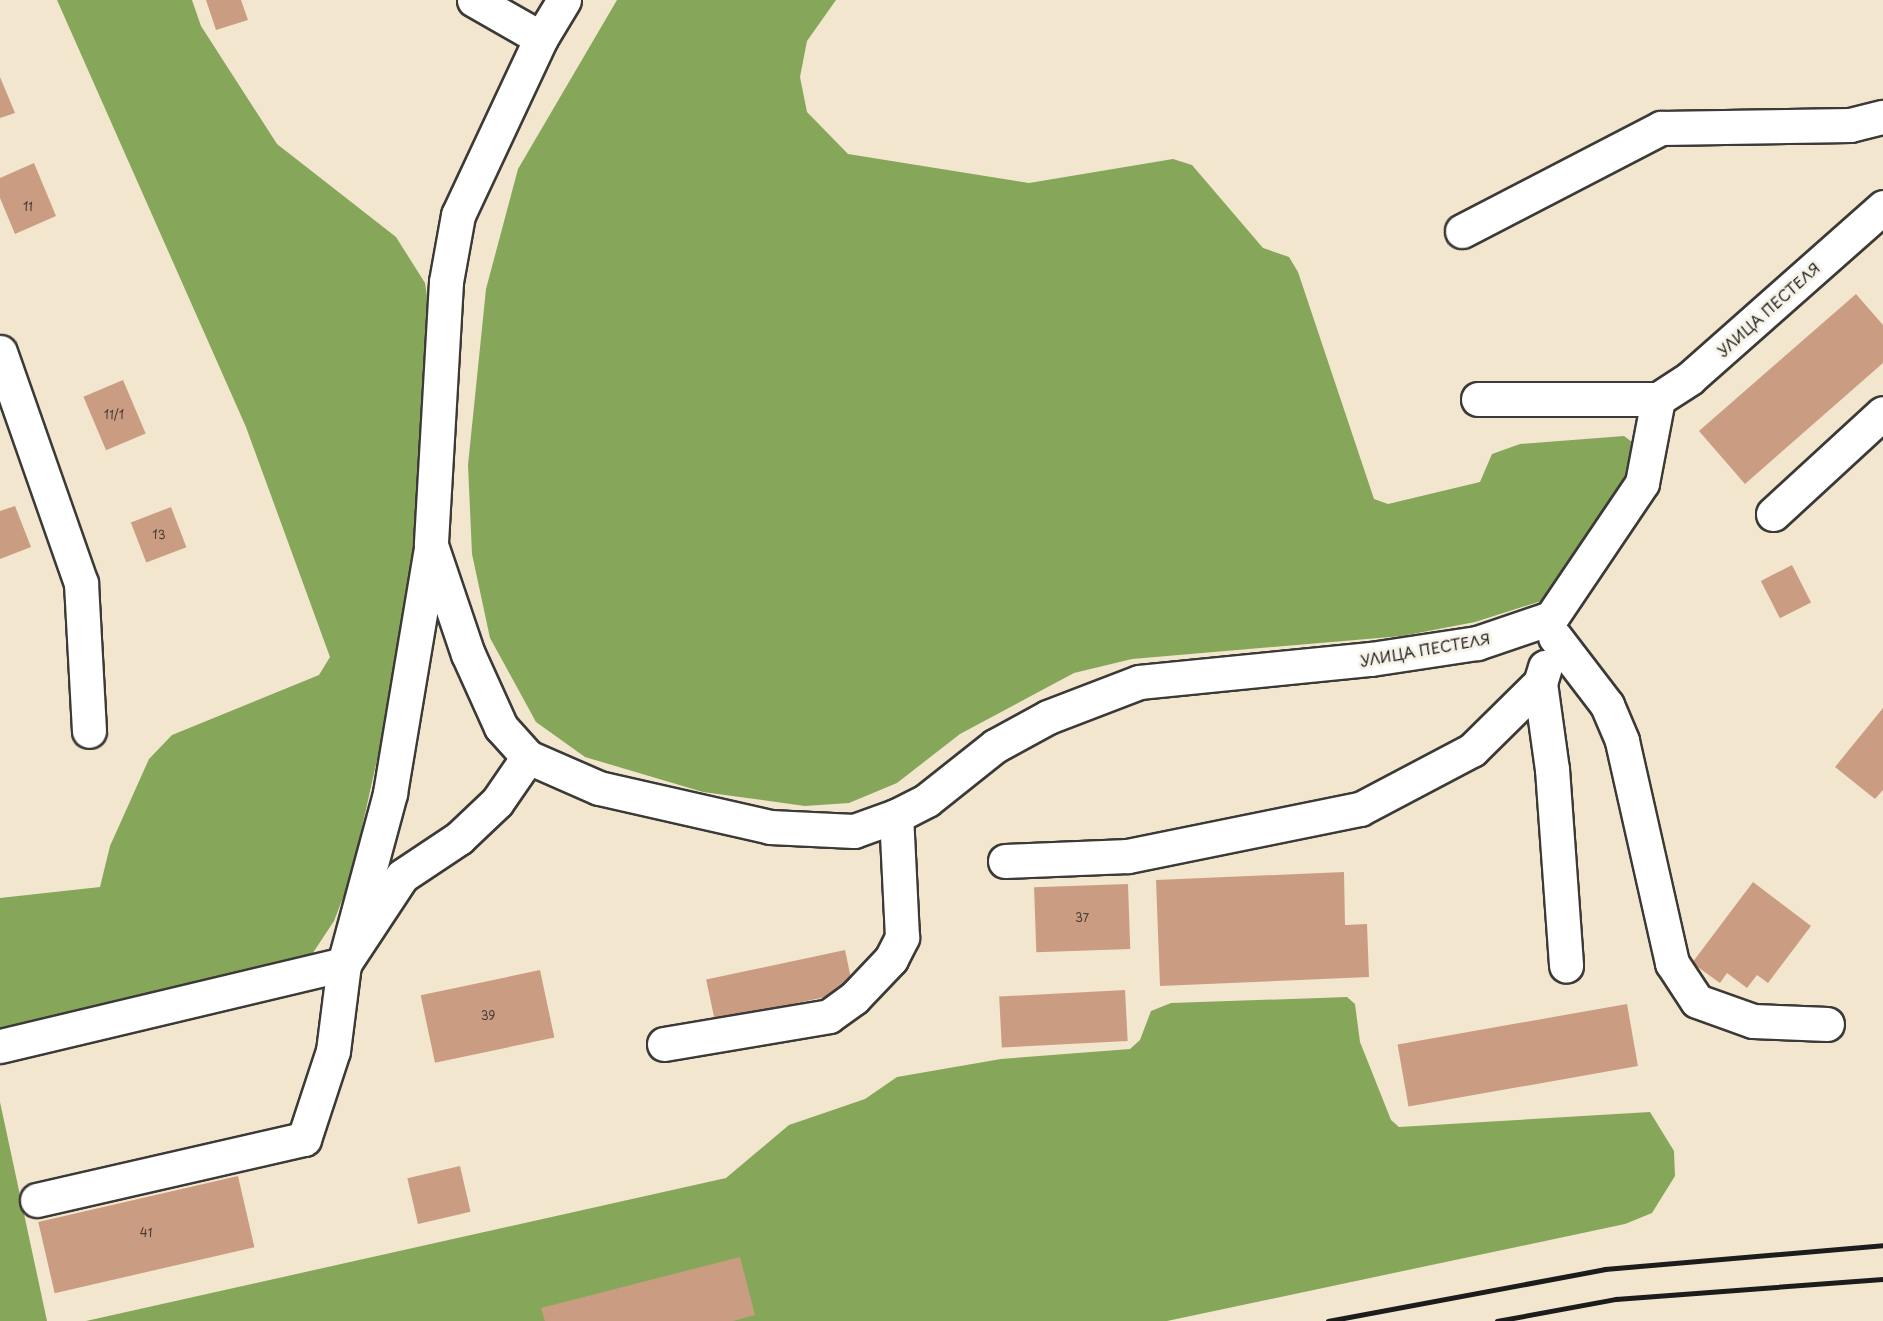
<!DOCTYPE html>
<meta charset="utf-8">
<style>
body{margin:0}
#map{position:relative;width:1883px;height:1321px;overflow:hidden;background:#f3e6cf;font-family:"Playpen Sans",sans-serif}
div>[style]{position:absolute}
.forest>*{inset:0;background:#86a65a}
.building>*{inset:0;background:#ca9d83;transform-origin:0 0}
.roads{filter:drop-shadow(2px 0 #3c3a37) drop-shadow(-2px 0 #3c3a37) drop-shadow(0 2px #3c3a37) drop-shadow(0 -2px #3c3a37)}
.minor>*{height:33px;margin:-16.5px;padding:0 16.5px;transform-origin:16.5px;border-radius:16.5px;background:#fff}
.rail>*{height:4.5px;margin:-2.25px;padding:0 2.25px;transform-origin:2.25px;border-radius:2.25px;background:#1c1c1c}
span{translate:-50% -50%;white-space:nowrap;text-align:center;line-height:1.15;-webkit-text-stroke:6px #f7f3e8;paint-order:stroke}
.number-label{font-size:12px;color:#483c36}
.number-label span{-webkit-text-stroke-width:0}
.street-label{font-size:15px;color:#1c1c1c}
</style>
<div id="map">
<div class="forest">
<i style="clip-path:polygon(57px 0,192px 0,201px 26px,277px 144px,396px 237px,425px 283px,431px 323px,421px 525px,400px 656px,351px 877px,334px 921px,295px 980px,0 1045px,0 898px,100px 887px,110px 846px,149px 759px,172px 735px,319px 675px,330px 657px,246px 427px)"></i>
<i style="clip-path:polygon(617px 0,836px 0,807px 41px,800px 77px,807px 112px,848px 154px,1029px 183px,1173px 159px,1192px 165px,1263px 248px,1289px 257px,1298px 272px,1374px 499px,1388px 504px,1480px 482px,1492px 454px,1520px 444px,1624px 436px,1644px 451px,1554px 597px,1475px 622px,1402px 636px,1132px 659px,1074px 673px,960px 734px,897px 783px,849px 803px,805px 806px,703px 792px,585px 757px,536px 722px,490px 638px,472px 554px,468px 465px,486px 289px,518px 169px)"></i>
<i style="clip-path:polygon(1347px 997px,1355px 1004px,1360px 1042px,1391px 1120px,1399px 1127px,1650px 1112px,1674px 1151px,1675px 1176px,1652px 1213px,1625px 1224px,1167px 1321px,86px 1321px,726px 1178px,789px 1125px,865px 1099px,897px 1077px,1001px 1059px,1130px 1049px,1140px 1040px,1151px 1011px,1171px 1003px)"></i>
<i style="clip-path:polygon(0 1102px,47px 1321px,0 1321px)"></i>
</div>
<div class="building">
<i style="clip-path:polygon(206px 0,241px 0,248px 20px,216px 30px)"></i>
<i style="clip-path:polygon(0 77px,15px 113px,0 118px)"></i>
<i style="clip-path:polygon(34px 163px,56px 216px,15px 234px,0 198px,0 178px)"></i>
<i style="clip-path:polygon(1856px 294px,1883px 325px,1883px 363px,1745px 484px,1699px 431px)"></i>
<i style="left:123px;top:380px;width:58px;height:43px;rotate:67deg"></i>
<i style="clip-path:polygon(15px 506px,31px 547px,0 559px,0 511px)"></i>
<i style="left:171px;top:507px;width:43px;height:43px;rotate:69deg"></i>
<i style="left:1792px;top:565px;width:42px;height:35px;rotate:63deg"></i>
<i style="clip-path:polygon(1883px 708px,1883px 790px,1875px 799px,1835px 767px)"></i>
<i style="clip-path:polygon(1344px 872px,1345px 925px,1367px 924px,1369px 977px,1160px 986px,1156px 880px)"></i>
<i style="clip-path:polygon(1753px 882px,1811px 926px,1768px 983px,1757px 975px,1747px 988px,1727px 973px,1720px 983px,1692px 963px)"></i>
<i style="left:1128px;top:884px;width:65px;height:94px;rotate:88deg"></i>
<i style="left:845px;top:950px;width:42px;height:142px;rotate:78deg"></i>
<i style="left:540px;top:970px;width:69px;height:122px;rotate:78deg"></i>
<i style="left:1125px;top:990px;width:51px;height:126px;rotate:87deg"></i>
<i style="left:1627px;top:1004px;width:63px;height:233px;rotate:80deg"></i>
<i style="left:460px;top:1166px;width:47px;height:54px;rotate:77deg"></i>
<i style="left:238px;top:1176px;width:73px;height:205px;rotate:77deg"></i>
<i style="clip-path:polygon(740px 1257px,755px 1315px,733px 1321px,545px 1321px,541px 1308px)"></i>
</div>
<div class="roads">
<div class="minor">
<i style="left:474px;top:0;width:77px;rotate:29.6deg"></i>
<i style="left:564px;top:0;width:44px;rotate:121.2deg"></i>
<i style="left:541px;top:38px;width:195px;rotate:115.1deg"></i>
<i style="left:458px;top:215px;width:68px;rotate:100.2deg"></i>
<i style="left:446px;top:282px;width:263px;rotate:93.3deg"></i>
<i style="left:431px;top:545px;width:115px;rotate:71.3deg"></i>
<i style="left:468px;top:654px;width:80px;rotate:65.7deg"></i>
<i style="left:501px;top:727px;width:40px;rotate:48deg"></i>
<i style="left:528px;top:757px;width:77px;rotate:23.6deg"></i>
<i style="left:599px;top:788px;width:175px;rotate:12.8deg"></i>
<i style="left:770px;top:827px;width:84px;rotate:2.7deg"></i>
<i style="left:854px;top:831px;width:45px;rotate:-19.7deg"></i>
<i style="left:896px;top:816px;width:35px;rotate:-27deg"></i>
<i style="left:927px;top:800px;width:87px;rotate:-38.5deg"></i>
<i style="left:995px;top:746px;width:60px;rotate:-28.7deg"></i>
<i style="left:1048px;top:717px;width:97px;rotate:-21deg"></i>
<i style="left:1139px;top:682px;width:233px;rotate:-5.7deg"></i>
<i style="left:1371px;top:659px;width:107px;rotate:-8.6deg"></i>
<i style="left:1477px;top:643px;width:78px;rotate:-18.7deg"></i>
<i style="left:1551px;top:618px;width:163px;rotate:-56deg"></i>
<i style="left:1642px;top:483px;width:86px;rotate:-79.2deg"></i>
<i style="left:1658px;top:399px;width:38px;rotate:-33deg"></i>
<i style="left:1690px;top:378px;width:258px;rotate:-41.5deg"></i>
<i style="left:1462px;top:231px;width:224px;rotate:-27.4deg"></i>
<i style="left:1661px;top:128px;width:189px;rotate:-0.9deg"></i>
<i style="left:1850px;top:125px;width:34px;rotate:-14deg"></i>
<i style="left:0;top:352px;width:245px;rotate:70.7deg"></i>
<i style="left:81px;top:583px;width:148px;rotate:86.9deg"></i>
<i style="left:1478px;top:399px;width:180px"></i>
<i style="left:1773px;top:514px;width:149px;rotate:-42.6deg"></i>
<i style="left:1555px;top:637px;width:86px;rotate:52.6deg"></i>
<i style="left:1607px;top:705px;width:39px;rotate:67deg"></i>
<i style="left:1622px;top:741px;width:228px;rotate:77.3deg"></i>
<i style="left:1672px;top:963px;width:45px;rotate:56.7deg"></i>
<i style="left:1697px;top:1001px;width:59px;rotate:19.7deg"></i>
<i style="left:1753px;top:1021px;width:74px;rotate:2.3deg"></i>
<i style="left:1545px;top:667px;width:17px;rotate:107deg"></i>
<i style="left:1540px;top:683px;width:87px;rotate:82.1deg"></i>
<i style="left:1552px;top:769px;width:197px;rotate:85.9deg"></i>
<i style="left:1005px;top:861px;width:123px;rotate:-2.3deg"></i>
<i style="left:1128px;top:856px;width:237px;rotate:-11.5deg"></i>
<i style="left:1360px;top:809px;width:127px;rotate:-27.8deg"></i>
<i style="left:1472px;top:750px;width:95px;rotate:-44.6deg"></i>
<i style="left:664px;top:1044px;width:167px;rotate:-9.6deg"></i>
<i style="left:829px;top:1016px;width:31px;rotate:-36deg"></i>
<i style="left:854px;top:998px;width:54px;rotate:-46.5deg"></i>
<i style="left:891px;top:959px;width:25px;rotate:-63deg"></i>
<i style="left:902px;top:937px;width:121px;rotate:-92.8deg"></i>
<i style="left:0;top:1046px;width:354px;rotate:-13.4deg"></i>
<i style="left:344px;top:964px;width:105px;rotate:-56.6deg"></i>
<i style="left:402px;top:876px;width:69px;rotate:-33.7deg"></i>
<i style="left:459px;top:838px;width:52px;rotate:-43.5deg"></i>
<i style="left:497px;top:802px;width:55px;rotate:-55.4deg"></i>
<i style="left:37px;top:1200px;width:274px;rotate:-12.9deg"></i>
<i style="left:304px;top:1139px;width:93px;rotate:-71.8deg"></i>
<i style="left:333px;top:1051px;width:88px;rotate:-82.8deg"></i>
<i style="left:344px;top:964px;width:177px;rotate:-74.9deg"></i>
<i style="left:390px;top:793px;width:243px;rotate:-80.5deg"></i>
</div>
</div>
<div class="rail">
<i style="left:1328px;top:1321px;width:282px;rotate:-10.6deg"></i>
<i style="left:1605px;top:1269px;width:279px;rotate:-4.9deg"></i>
<i style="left:1497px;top:1321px;width:121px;rotate:-10.5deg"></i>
<i style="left:1616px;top:1299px;width:268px;rotate:-4.3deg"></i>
</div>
<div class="number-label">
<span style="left:28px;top:207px">11</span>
<span style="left:114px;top:415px">11/1</span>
<span style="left:159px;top:535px">13</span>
<span style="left:1082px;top:918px">37</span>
<span style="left:488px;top:1016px">39</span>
<span style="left:146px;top:1233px">41</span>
</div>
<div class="street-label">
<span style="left:1768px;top:309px;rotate:-42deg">УЛИЦА ПЕСТЕЛЯ</span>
<span style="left:1425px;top:649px;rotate:-10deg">УЛИЦА ПЕСТЕЛЯ</span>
</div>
</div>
